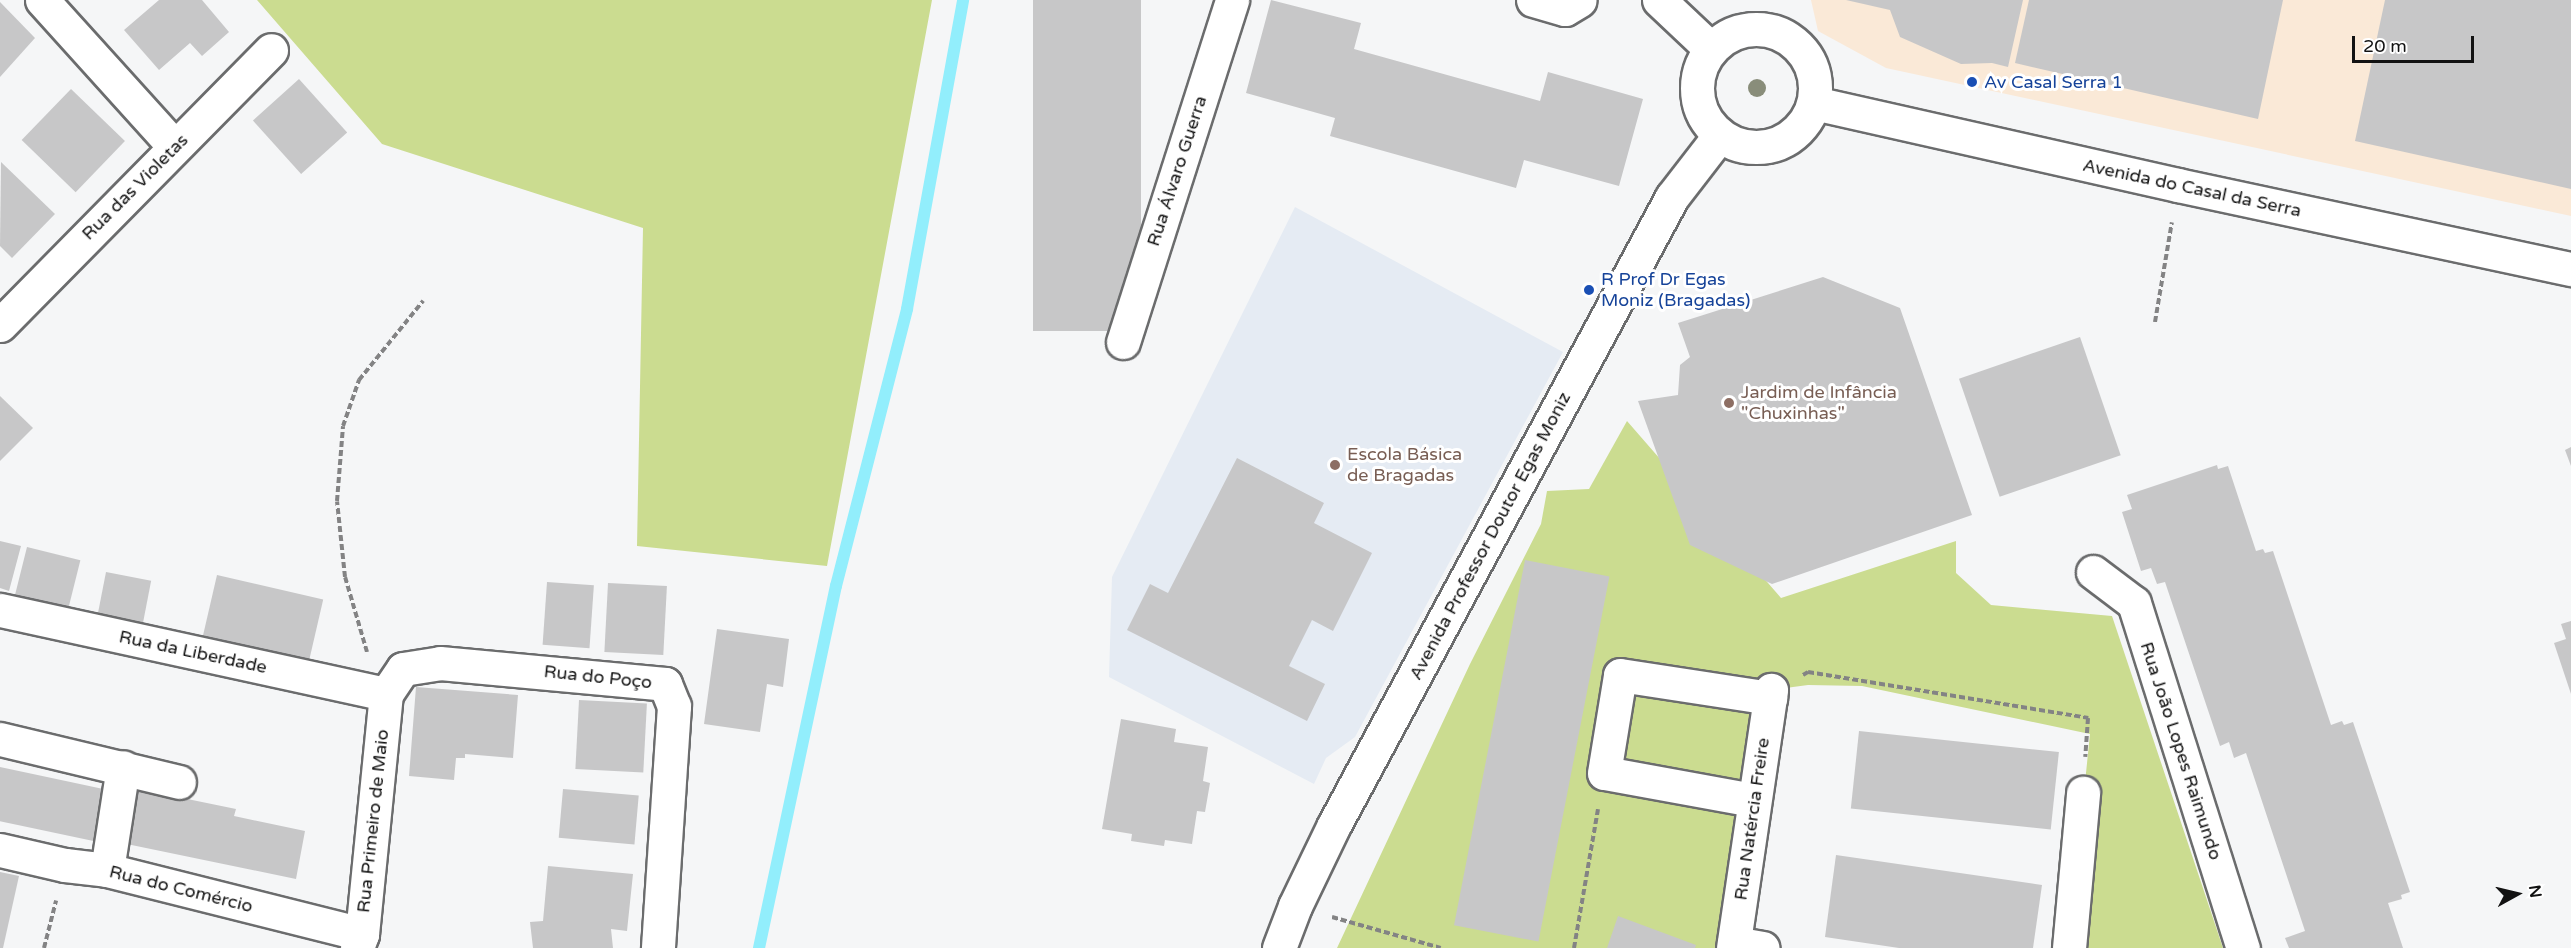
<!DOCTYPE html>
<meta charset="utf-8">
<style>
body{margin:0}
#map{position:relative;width:2571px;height:948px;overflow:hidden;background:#f5f6f7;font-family:"Varela Round",sans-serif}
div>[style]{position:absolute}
.industrial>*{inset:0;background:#fae9d7}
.built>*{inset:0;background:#e5ebf3}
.green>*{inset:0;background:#cbdc90}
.stream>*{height:12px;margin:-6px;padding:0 6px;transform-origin:6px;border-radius:6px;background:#92eefc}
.building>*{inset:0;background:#c7c7c8;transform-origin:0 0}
.path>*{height:4px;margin-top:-2px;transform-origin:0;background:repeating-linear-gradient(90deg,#838384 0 6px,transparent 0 9px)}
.roads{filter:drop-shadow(2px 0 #6b6c6d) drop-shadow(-2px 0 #6b6c6d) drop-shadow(0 2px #6b6c6d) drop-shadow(0 -2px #6b6c6d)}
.minor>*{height:33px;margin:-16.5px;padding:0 16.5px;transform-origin:16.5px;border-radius:16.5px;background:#fff}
.minor>.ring{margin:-16.5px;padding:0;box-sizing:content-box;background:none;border:33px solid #fff;border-radius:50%}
.trees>*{width:18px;height:18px;margin:-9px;border-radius:50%;background:#898d7a}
.dots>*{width:16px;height:16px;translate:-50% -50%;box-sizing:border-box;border:3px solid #fff;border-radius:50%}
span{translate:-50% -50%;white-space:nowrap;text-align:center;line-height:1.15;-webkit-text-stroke:6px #fff;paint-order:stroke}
.transit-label{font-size:18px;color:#164399}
.left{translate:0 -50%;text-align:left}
.street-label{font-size:18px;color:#121212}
.education-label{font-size:18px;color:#785e54}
.north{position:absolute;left:2487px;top:864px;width:60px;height:60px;-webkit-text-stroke:4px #fff;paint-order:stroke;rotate:82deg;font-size:16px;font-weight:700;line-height:24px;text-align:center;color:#121212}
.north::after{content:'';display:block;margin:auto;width:21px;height:27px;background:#121212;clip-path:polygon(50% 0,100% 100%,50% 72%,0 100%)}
.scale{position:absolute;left:2352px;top:36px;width:122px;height:27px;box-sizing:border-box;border:3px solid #121212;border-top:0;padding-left:8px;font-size:18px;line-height:21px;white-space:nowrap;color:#121212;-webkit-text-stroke:4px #fff;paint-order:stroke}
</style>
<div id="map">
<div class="industrial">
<i style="clip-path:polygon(1811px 0,2571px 0,2571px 216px,1886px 68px,1818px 31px)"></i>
</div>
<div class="built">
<i style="clip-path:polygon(1295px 207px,1563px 352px,1355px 737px,1326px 758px,1314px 784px,1109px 677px,1112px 577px)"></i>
</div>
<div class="green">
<i style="clip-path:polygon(257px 0,932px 0,827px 566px,637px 546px,643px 228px,382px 144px)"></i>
<i style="clip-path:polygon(1627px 421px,1781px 598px,1956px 541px,1956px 573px,1991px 605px,2112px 616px,2223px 948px,2068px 948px,2090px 734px,1862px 686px,1808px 685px,1771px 690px,1730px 948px,1337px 948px,1470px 664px,1541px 524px,1547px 491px,1589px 489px)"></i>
</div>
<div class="stream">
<i style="left:759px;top:948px;width:370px;rotate:-78deg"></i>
<i style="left:836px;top:586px;width:286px;rotate:-75.6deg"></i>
<i style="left:907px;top:309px;width:314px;rotate:-79.7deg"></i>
</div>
<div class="building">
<i style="clip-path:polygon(159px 0,202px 0,229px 32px,202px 56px,190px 43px,159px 70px,124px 30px)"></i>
<i style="left:1033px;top:0;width:108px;height:331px"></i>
<i style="clip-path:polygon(1271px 0,1361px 23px,1354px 49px,1540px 101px,1548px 72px,1643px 99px,1619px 186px,1524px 160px,1516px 188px,1330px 136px,1335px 118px,1246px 93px)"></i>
<i style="clip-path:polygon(1846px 0,2023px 0,2008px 67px,1992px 63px,1961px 64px,1900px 37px,1890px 10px)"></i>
<i style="clip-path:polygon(2029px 0,2283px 0,2258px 119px,2015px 63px)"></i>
<i style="clip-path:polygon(2385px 0,2571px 0,2571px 189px,2355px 141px)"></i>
<i style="clip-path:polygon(0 2px,35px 38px,0 77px)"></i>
<i style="left:299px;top:79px;width:72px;height:62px;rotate:48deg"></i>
<i style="left:71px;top:89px;width:75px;height:71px;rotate:44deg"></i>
<i style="clip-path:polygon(1px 162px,55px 214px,12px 258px,0 246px)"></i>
<i style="clip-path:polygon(1823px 277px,1900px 308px,1972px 515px,1772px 584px,1690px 545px,1638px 401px,1678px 395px,1680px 365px,1690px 357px,1678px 323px)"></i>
<i style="left:2080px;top:337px;width:125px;height:128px;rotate:71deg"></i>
<i style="clip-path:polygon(0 396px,33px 428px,0 461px)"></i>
<i style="clip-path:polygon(2571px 447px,2571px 466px,2565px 450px)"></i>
<i style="clip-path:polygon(1237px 458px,1324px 503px,1314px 523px,1372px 553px,1333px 631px,1312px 620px,1289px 666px,1325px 684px,1307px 721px,1127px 630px,1150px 584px,1168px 593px)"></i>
<i style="clip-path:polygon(2217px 465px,2218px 469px,2228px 466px,2256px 551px,2263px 549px,2265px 553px,2273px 551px,2331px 725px,2342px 721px,2344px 725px,2353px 722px,2410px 892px,2401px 895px,2402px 899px,2388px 903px,2403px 948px,2289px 948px,2285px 938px,2305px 931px,2246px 753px,2234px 758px,2229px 742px,2220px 746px,2165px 582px,2157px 584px,2151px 568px,2141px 571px,2122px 512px,2132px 509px,2127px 495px)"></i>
<i style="clip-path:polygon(0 541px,21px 546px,9px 591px,0 588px)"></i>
<i style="left:27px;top:547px;width:55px;height:51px;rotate:14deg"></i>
<i style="left:1525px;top:560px;width:86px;height:372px;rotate:11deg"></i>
<i style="left:106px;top:572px;width:46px;height:48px;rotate:11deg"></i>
<i style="left:217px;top:575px;width:109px;height:66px;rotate:13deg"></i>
<i style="left:547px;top:582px;width:47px;height:63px;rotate:4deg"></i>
<i style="left:608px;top:583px;width:59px;height:69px;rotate:3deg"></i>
<i style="clip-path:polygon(2571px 621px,2571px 694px,2554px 643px,2566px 639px,2561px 624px)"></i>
<i style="clip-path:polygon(717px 629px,789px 639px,783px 687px,767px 684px,760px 732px,704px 724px)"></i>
<i style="clip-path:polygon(416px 687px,518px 695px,513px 758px,465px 754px,465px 758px,456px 758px,454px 780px,409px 776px)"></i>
<i style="left:579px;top:700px;width:68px;height:69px;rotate:3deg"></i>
<i style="clip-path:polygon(1121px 719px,1176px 729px,1174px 742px,1208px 747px,1203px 781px,1210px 783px,1205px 812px,1197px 811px,1192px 844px,1165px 840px,1164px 846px,1131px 841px,1132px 834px,1102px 829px)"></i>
<i style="left:1859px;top:731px;width:201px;height:78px;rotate:6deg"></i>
<i style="left:0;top:767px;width:108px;height:53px;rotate:12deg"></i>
<i style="clip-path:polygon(129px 787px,236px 809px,234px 816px,305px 831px,296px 879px,117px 842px)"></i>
<i style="left:563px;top:789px;width:76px;height:49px;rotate:5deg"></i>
<i style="clip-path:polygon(1836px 855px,2042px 885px,2033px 948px,1899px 948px,1825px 937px)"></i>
<i style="clip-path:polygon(548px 866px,633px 874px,627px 931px,611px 929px,613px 948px,533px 948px,530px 922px,543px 921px)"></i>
<i style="clip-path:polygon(0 872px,19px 876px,3px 948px,0 948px)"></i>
<i style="clip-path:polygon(1618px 916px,1696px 945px,1695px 948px,1607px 948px)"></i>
</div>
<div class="path">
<i style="left:2155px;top:322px;width:101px;rotate:-80.4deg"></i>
<i style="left:367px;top:652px;width:78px;rotate:-106.3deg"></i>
<i style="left:345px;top:577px;width:76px;rotate:-96deg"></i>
<i style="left:337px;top:501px;width:75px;rotate:-85.4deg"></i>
<i style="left:343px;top:426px;width:49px;rotate:-70.8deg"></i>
<i style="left:359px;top:380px;width:102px;rotate:-51deg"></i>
<i style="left:1803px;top:675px;width:6px;rotate:-31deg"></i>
<i style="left:1808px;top:672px;width:284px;rotate:9.3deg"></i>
<i style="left:2088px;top:718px;width:39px;rotate:94deg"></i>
<i style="left:1332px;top:917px;width:113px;rotate:15.9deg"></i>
<i style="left:44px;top:948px;width:49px;rotate:-75.7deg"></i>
<i style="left:1574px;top:948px;width:141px;rotate:-80.2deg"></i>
</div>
<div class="roads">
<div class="minor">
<i style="left:42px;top:0;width:198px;rotate:47.9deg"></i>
<i style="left:1533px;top:0;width:33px;rotate:16deg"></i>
<i style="left:1565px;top:9px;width:17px;rotate:-31deg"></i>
<i style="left:1659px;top:0;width:71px;rotate:43.3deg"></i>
<i class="ring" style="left:1697px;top:29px;width:85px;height:85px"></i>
<i style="left:1814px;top:103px;width:373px;rotate:12.7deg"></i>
<i style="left:2178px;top:185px;width:402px;rotate:12.1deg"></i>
<i style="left:0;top:325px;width:386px;rotate:-45.4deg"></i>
<i style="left:1123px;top:342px;width:359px;rotate:-72.3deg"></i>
<i style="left:2093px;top:572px;width:51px;rotate:37.1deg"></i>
<i style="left:2134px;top:603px;width:362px;rotate:72.5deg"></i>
<i style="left:0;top:610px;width:395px;rotate:12.3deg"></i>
<i style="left:0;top:739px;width:184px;rotate:13.5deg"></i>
<i style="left:1753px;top:800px;width:151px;rotate:-169.7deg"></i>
<i style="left:1604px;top:773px;width:99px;rotate:-80.7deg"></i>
<i style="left:1620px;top:675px;width:152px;rotate:8.7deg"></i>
<i style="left:0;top:850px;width:67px;rotate:13deg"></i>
<i style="left:65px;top:865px;width:42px;rotate:6.8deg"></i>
<i style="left:107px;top:870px;width:263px;rotate:14.1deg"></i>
<i style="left:107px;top:870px;width:104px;rotate:-81.2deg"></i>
<i style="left:1734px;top:943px;width:29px;rotate:10deg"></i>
<i style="left:357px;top:948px;width:15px;rotate:-70deg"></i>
<i style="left:362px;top:934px;width:241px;rotate:-84.3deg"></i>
<i style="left:386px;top:694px;width:30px;rotate:-56deg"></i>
<i style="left:403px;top:669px;width:37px;rotate:-9deg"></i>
<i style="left:440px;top:663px;width:226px;rotate:5.3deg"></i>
<i style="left:665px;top:684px;width:24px;rotate:68deg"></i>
<i style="left:674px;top:706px;width:243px;rotate:93.8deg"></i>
<i style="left:1279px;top:948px;width:45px;rotate:-69.1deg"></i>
<i style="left:1295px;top:906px;width:90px;rotate:-64.3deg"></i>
<i style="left:1334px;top:825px;width:713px;rotate:-61.71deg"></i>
<i style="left:1672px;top:197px;width:78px;rotate:-52.3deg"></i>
<i style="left:1733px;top:948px;width:261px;rotate:-81.6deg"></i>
<i style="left:2069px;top:948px;width:156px;rotate:-84.8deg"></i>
</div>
</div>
<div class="trees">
<i style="left:1757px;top:88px"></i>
</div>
<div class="dots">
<i style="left:1972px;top:82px;background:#1a4fb4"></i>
<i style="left:1589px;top:290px;background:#1a4fb4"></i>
<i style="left:1729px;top:403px;background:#8d6e63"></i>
<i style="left:1335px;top:465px;background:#8d6e63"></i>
</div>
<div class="transit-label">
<span class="left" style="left:1984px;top:82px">Av Casal Serra 1</span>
<span class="left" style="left:1601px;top:290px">R Prof Dr Egas<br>Moniz (Bragadas)</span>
</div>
<div class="street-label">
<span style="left:1177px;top:171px;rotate:-72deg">Rua Álvaro Guerra</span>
<span style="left:135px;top:187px;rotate:-45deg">Rua das Violetas</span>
<span style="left:2192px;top:188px;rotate:12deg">Avenida do Casal da Serra</span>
<span style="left:1490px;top:536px;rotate:-62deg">Avenida Professor Doutor Egas Moniz</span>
<span style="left:193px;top:652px;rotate:12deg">Rua da Liberdade</span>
<span style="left:598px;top:677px;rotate:6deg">Rua do Poço</span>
<span style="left:2181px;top:751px;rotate:72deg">Rua João Lopes Raimundo</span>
<span style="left:1752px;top:819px;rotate:-82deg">Rua Natércia Freire</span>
<span style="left:373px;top:821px;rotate:-84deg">Rua Primeiro de Maio</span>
<span style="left:181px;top:889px;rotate:14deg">Rua do Comércio</span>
</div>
<div class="education-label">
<span class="left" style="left:1741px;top:403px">Jardim de Infância<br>"Chuxinhas"</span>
<span class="left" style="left:1347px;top:465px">Escola Básica<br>de Bragadas</span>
</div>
<div class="north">N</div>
<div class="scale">20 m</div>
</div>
